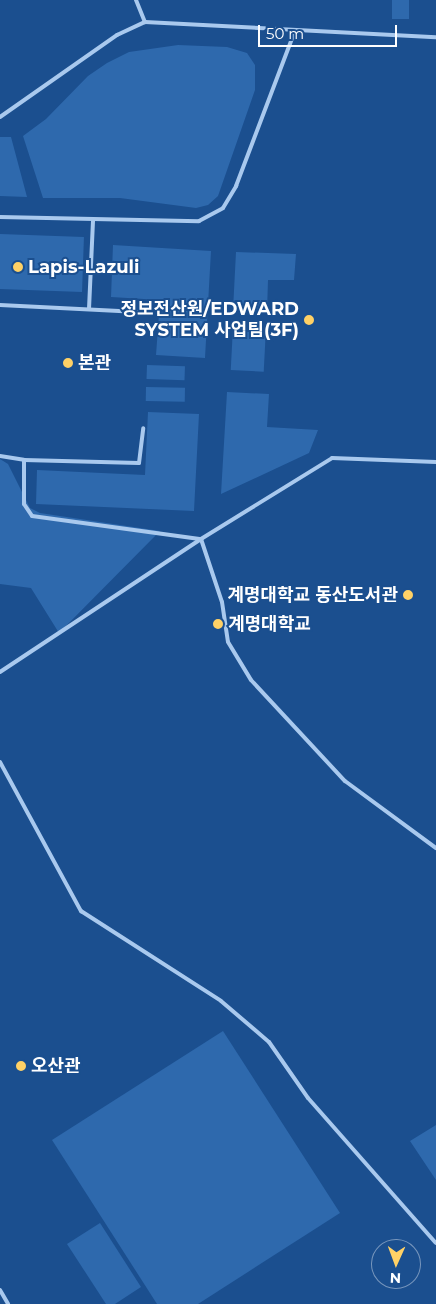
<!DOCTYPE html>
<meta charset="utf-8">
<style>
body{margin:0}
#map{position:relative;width:436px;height:1304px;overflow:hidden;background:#1b4f8f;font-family:Montserrat,"Noto Sans KR",sans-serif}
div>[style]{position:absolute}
.green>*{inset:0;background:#2e69ad;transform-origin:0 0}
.lane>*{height:4px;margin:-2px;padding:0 2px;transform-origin:2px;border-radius:2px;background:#a9c9ee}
.dots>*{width:14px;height:14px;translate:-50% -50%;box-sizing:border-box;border:2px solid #1b4f8f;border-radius:50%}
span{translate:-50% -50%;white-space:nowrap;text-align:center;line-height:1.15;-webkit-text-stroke:4px #1b4f8f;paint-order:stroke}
.poi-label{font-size:18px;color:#fff;font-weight:700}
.left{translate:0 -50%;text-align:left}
.right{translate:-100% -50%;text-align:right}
.north{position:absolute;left:371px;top:1239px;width:50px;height:50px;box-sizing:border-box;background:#1b4f8f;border:1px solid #7695bc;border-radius:50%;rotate:182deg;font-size:14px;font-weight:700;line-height:20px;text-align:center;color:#fff}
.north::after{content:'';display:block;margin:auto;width:18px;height:22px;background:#ffd166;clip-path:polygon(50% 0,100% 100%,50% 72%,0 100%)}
.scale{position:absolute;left:258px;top:25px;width:139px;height:22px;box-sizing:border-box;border:2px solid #fff;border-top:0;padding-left:6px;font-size:15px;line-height:18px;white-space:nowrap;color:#fff;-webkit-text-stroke:4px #1b4f8f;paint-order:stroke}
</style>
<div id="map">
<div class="green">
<i style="left:392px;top:0;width:17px;height:19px"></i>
<i style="clip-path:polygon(178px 45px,227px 47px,247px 53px,255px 65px,255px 90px,218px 196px,208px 205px,196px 208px,120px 198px,43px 198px,23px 136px,46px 119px,88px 76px,107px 63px,129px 52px)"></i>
<i style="clip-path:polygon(0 137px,11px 137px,27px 197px,0 196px)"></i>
<i style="left:0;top:234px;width:84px;height:55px;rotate:2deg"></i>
<i style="clip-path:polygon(113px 245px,211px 251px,205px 358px,156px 355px,160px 300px,111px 297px)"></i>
<i style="clip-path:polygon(236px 252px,296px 254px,294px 280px,268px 280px,267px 312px,233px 310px)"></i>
<i style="left:233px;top:327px;width:33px;height:43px;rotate:3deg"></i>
<i style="left:147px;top:365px;width:38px;height:14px;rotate:2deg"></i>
<i style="left:146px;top:387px;width:39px;height:14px;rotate:1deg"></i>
<i style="clip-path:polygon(227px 392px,269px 394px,267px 427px,318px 430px,309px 453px,221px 494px)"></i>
<i style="clip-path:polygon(148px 412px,199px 414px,194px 511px,36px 504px,37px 470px,145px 475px)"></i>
<i style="clip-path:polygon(0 459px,8px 464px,30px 508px,40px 513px,160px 531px,59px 633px,31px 588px,0 584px)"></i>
<i style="clip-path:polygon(223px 1031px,340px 1213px,198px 1304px,157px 1304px,52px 1140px)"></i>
<i style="clip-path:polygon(436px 1125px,436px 1180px,410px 1141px)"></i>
<i style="clip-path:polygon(100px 1223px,141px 1287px,115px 1304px,106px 1304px,67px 1244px)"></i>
</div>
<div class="lane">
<i style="left:136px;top:0;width:24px;rotate:68deg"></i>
<i style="left:0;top:117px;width:143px;rotate:-35deg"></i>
<i style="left:117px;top:35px;width:31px;rotate:-25deg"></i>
<i style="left:145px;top:22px;width:291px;rotate:3deg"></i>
<i style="left:0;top:217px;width:199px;rotate:1.2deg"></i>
<i style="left:199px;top:221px;width:27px;rotate:-28deg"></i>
<i style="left:223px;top:208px;width:26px;rotate:-59deg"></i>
<i style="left:236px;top:186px;width:166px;rotate:-69.2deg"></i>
<i style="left:0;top:305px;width:139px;rotate:2.9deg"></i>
<i style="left:89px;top:309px;width:88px;rotate:-87.4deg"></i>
<i style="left:0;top:456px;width:24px;rotate:9deg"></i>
<i style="left:24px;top:460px;width:44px;rotate:90deg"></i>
<i style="left:24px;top:504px;width:14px;rotate:56deg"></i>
<i style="left:32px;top:516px;width:171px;rotate:7.8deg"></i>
<i style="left:201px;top:539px;width:66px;rotate:71.6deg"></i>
<i style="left:222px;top:602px;width:40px;rotate:81.5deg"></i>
<i style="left:228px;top:642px;width:44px;rotate:58.8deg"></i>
<i style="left:251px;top:680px;width:138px;rotate:47.1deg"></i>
<i style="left:345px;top:781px;width:113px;rotate:36.4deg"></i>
<i style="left:24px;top:460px;width:115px;rotate:1.5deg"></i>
<i style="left:139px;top:463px;width:35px;rotate:-83deg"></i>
<i style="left:0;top:672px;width:241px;rotate:-33.5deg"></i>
<i style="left:201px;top:539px;width:154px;rotate:-31.7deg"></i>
<i style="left:332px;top:458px;width:104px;rotate:2.2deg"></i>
<i style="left:0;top:762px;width:170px;rotate:61.5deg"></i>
<i style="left:81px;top:911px;width:166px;rotate:32.7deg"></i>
<i style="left:221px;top:1001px;width:63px;rotate:40.5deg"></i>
<i style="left:269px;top:1042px;width:68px;rotate:55.1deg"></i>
<i style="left:308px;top:1098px;width:193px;rotate:48.6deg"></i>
<i style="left:0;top:1290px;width:16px;rotate:60deg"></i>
</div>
<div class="dots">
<i style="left:18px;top:267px;background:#ffd166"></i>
<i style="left:309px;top:320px;background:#ffd166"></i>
<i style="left:68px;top:363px;background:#ffd166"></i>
<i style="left:408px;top:595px;background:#ffd166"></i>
<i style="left:218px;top:624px;background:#ffd166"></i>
<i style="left:21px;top:1066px;background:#ffd166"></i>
</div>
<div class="poi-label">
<span class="left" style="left:28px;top:267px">Lapis-Lazuli</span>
<span class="right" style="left:299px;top:320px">정보전산원/EDWARD<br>SYSTEM 사업팀(3F)</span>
<span class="left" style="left:78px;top:363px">본관</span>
<span class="right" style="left:398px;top:595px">계명대학교 동산도서관</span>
<span class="left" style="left:228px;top:624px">계명대학교</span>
<span class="left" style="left:31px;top:1066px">오산관</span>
</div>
<div class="north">N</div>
<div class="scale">50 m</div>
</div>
